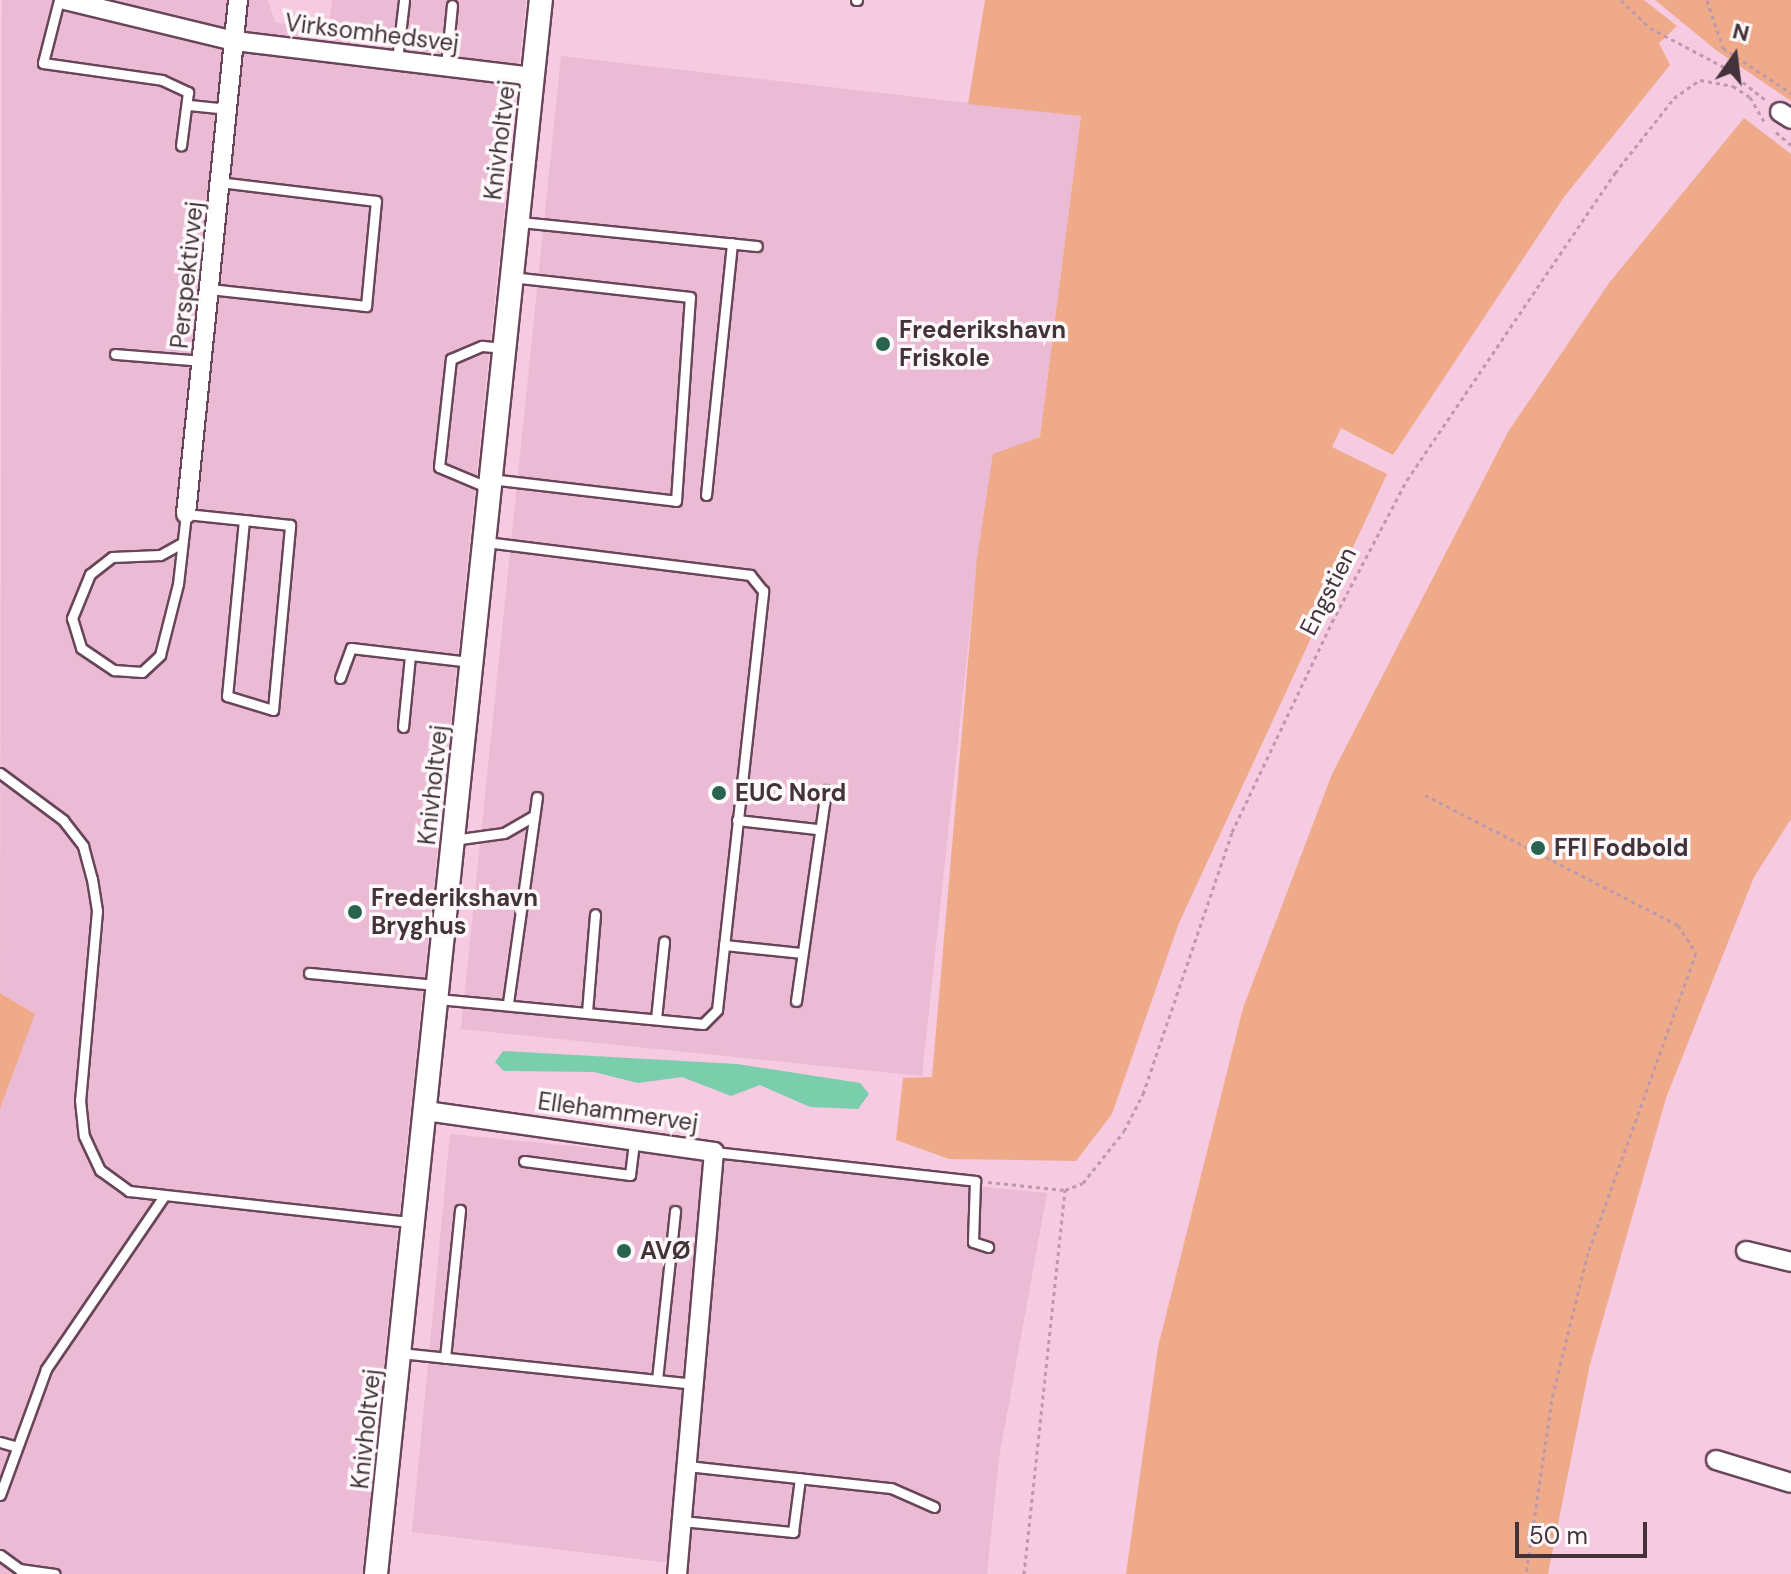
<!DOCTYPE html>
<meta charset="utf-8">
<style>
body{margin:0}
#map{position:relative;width:1791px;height:1574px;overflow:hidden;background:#f6cae0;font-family:"DM Sans",sans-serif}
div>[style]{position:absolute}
.built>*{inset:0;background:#ebbad4}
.green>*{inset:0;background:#efaa8a}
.water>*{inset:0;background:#7aceac}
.path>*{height:3px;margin-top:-1.5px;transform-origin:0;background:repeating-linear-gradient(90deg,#bd9aab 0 4px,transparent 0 8px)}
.roads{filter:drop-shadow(2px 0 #684558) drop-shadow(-2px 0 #684558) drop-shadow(0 2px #684558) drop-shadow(0 -2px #684558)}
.service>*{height:9px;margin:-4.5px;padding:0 4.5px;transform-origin:4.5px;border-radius:4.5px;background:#fff}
.minor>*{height:18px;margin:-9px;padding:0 9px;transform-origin:9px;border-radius:9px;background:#fff}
.tertiary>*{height:22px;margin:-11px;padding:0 11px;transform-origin:11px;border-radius:11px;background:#fff}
.dots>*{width:22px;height:22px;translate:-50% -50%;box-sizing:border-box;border:4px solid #fdf8fa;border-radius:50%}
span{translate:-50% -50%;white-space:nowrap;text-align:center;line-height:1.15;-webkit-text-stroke:7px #fdf8fa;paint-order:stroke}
.street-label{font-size:24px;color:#43323a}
.poi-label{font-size:24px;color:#43323a;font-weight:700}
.left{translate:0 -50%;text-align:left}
.north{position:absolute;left:1695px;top:16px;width:80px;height:80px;-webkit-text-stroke:6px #fdf8fa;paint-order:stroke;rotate:14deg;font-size:22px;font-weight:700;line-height:32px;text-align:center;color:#43323a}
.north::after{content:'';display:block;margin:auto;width:28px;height:36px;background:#43323a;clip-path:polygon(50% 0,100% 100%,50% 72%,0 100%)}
.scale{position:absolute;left:1515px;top:1522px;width:132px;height:36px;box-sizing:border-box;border:4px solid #43323a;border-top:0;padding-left:10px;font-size:24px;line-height:28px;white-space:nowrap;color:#43323a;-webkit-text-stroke:6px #fdf8fa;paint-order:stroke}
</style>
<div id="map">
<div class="built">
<i style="clip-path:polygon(2px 0,268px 0,275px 22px,328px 31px,332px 0,526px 0,362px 1574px,0 1574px,0 1109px,35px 1014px,0 993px)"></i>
<i style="clip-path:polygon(561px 56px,1081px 116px,1040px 437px,980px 535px,922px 1076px,461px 1029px)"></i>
<i style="clip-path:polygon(450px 1134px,1047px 1193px,999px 1458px,987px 1574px,688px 1574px,688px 1565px,412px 1532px)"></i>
</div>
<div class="green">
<i style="clip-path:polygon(985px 0,1644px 0,1677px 26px,1659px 43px,1670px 65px,1564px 197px,1393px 455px,1341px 428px,1332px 447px,1387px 474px,1179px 923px,1112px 1114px,1076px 1161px,949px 1159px,896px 1140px,903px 1078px,932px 1077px,977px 558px,993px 454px,1040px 437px,1081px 116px,968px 104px)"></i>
<i style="clip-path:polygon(1655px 0,1791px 0,1791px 101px,1716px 50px)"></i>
<i style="clip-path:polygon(1744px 118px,1791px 154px,1791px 819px,1754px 877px,1666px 1098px,1590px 1364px,1548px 1574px,1126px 1574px,1158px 1347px,1243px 1008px,1332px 774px,1508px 432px,1609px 283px)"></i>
<i style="clip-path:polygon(0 993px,35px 1014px,0 1109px)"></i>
</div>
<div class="water">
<i style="clip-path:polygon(503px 1051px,737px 1064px,860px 1083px,869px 1094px,858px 1109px,810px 1107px,760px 1085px,731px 1096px,682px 1077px,638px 1083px,594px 1072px,504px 1071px,495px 1062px)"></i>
</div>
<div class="path">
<i style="left:1621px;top:0;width:40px;rotate:44deg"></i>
<i style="left:1650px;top:28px;width:84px;rotate:27.8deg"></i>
<i style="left:1724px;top:67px;width:56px;rotate:38.5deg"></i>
<i style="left:1707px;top:0;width:51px;rotate:71.6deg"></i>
<i style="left:1723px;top:48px;width:82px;rotate:33.5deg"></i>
<i style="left:1776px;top:132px;width:20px;rotate:41deg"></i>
<i style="left:1425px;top:795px;width:284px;rotate:27.2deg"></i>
<i style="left:1678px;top:925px;width:33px;rotate:57deg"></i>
<i style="left:1696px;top:953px;width:319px;rotate:109.8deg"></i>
<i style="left:1588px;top:1253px;width:144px;rotate:104deg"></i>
<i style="left:1553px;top:1393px;width:183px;rotate:98.5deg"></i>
<i style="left:988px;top:1182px;width:77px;rotate:5.9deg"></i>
<i style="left:1065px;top:1190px;width:19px;rotate:-21deg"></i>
<i style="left:1083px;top:1183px;width:66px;rotate:-51.7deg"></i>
<i style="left:1124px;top:1131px;width:42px;rotate:-62.8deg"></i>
<i style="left:1143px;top:1094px;width:277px;rotate:-71.2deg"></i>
<i style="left:1232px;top:832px;width:233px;rotate:-64.5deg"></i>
<i style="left:1332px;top:622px;width:161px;rotate:-62.2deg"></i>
<i style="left:1407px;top:480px;width:371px;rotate:-55.9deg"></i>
<i style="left:1615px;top:173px;width:95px;rotate:-51.8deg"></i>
<i style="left:1674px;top:98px;width:32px;rotate:-35deg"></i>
<i style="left:1700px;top:80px;width:34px;rotate:10deg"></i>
<i style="left:1733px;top:86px;width:20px;rotate:33deg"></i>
<i style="left:1750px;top:97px;width:28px;rotate:60deg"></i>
<i style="left:1024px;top:1574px;width:386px;rotate:-83.9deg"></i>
</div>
<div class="roads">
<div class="service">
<i style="left:59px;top:0;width:65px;rotate:104.3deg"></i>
<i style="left:43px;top:63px;width:120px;rotate:8.1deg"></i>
<i style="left:162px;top:80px;width:29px;rotate:25deg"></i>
<i style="left:188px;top:92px;width:54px;rotate:97.4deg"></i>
<i style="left:856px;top:0;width:1px"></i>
<i style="left:397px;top:60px;width:60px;rotate:-83.3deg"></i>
<i style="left:446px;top:66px;width:61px;rotate:-84.4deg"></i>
<i style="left:189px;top:105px;width:39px;rotate:6deg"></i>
<i style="left:520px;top:222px;width:238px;rotate:5.8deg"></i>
<i style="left:209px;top:289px;width:158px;rotate:6.2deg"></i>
<i style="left:366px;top:306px;width:105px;rotate:-84.6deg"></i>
<i style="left:376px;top:201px;width:157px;rotate:-173.1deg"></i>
<i style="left:115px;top:354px;width:87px;rotate:4.6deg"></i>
<i style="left:490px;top:479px;width:187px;rotate:6.7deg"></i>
<i style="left:676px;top:501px;width:204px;rotate:-86.1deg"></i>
<i style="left:690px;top:297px;width:180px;rotate:-173.6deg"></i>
<i style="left:489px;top:488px;width:54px;rotate:-157.2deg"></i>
<i style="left:439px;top:467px;width:109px;rotate:-83.7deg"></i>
<i style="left:451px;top:359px;width:34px;rotate:-23deg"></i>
<i style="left:482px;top:346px;width:21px;rotate:5deg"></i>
<i style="left:706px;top:495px;width:253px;rotate:-84.1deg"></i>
<i style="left:182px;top:543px;width:25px;rotate:151deg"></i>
<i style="left:160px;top:555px;width:48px;rotate:177.6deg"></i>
<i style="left:112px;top:557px;width:28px;rotate:142deg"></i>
<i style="left:90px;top:574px;width:48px;rotate:112.2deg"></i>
<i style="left:72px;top:618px;width:31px;rotate:73deg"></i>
<i style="left:81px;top:648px;width:40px;rotate:34deg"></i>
<i style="left:114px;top:670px;width:28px;rotate:4deg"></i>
<i style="left:142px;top:672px;width:25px;rotate:-43deg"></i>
<i style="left:160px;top:655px;width:73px;rotate:-75.8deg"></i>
<i style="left:178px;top:584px;width:70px;rotate:-83.5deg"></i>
<i style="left:186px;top:514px;width:58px;rotate:5.9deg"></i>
<i style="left:244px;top:520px;width:177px;rotate:95.5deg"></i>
<i style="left:227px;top:696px;width:48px;rotate:16.9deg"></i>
<i style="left:273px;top:710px;width:186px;rotate:-84.7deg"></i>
<i style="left:290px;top:525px;width:46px;rotate:-173.8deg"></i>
<i style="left:340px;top:678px;width:32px;rotate:-70deg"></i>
<i style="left:351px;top:648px;width:121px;rotate:6.7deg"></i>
<i style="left:403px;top:727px;width:72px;rotate:-84.4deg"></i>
<i style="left:0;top:773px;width:79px;rotate:36.7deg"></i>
<i style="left:63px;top:820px;width:33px;rotate:52deg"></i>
<i style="left:83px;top:846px;width:34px;rotate:75deg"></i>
<i style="left:92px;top:879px;width:32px;rotate:81deg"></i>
<i style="left:97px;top:911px;width:190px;rotate:95.1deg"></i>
<i style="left:80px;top:1100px;width:36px;rotate:84deg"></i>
<i style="left:84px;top:1136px;width:38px;rotate:65deg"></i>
<i style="left:100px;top:1170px;width:36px;rotate:36deg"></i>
<i style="left:129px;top:1191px;width:284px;rotate:6.3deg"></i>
<i style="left:737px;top:820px;width:80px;rotate:6.5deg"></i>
<i style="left:453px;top:840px;width:51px;rotate:-7.8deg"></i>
<i style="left:504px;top:833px;width:34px;rotate:-30deg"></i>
<i style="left:724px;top:945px;width:77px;rotate:5.9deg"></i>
<i style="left:309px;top:973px;width:128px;rotate:5.4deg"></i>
<i style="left:438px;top:999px;width:266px;rotate:5.4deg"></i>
<i style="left:703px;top:1024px;width:20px;rotate:-45deg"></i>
<i style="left:717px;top:1010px;width:422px;rotate:-83.7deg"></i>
<i style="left:763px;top:591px;width:21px;rotate:-129deg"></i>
<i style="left:750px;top:575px;width:268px;rotate:-172.9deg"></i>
<i style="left:796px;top:1001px;width:213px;rotate:-81.9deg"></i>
<i style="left:508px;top:1003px;width:208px;rotate:-82deg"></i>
<i style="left:587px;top:1012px;width:98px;rotate:-85.3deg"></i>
<i style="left:656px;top:1019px;width:78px;rotate:-84.1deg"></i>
<i style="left:714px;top:1152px;width:263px;rotate:6.3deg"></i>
<i style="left:975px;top:1181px;width:61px;rotate:91.9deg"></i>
<i style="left:973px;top:1242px;width:16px;rotate:18deg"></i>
<i style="left:524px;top:1161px;width:107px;rotate:7.5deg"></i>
<i style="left:630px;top:1175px;width:35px;rotate:-83deg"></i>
<i style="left:400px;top:1353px;width:297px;rotate:6deg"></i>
<i style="left:445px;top:1358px;width:149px;rotate:-84.2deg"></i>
<i style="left:657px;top:1380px;width:170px;rotate:-83.9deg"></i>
<i style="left:0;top:1442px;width:15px;rotate:16deg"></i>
<i style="left:687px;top:1466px;width:205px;rotate:6.2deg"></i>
<i style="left:891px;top:1488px;width:47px;rotate:23.8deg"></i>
<i style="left:0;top:1495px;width:134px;rotate:-69.9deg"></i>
<i style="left:46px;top:1369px;width:209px;rotate:-55.7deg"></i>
<i style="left:682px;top:1521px;width:112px;rotate:5.7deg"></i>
<i style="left:793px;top:1532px;width:54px;rotate:-82.6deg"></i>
<i style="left:0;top:1555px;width:24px;rotate:36deg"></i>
<i style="left:19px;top:1569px;width:36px;rotate:8deg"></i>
</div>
<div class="minor">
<i style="left:65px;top:0;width:175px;rotate:13.6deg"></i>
<i style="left:235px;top:41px;width:300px;rotate:6.9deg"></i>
<i style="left:1780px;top:112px;width:13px;rotate:32deg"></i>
<i style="left:186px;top:514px;width:517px;rotate:-84.22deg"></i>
<i style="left:426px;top:1111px;width:291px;rotate:8.1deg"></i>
<i style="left:714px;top:1152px;width:424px;rotate:95deg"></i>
<i style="left:1746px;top:1251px;width:46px;rotate:13.7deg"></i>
<i style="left:1716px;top:1460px;width:78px;rotate:17deg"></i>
</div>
<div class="tertiary">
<i style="left:376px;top:1574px;width:1583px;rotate:-84.02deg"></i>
</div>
</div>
<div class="dots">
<i style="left:883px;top:344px;background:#29644e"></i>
<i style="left:719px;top:793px;background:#29644e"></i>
<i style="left:1538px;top:848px;background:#29644e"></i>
<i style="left:355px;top:912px;background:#29644e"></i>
<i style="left:624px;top:1251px;background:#29644e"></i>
</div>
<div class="street-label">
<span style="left:372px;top:33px;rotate:7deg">Virksomhedsvej</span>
<span style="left:500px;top:140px;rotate:-83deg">Knivholtvej</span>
<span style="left:187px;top:275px;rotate:-84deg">Perspektivvej</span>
<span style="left:1328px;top:591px;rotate:-63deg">Engstien</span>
<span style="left:433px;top:785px;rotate:-84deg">Knivholtvej</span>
<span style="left:618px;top:1112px;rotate:8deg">Ellehammervej</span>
<span style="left:366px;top:1429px;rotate:-84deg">Knivholtvej</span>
</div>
<div class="poi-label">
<span class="left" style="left:899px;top:344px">Frederikshavn<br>Friskole</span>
<span class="left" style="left:735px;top:793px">EUC Nord</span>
<span class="left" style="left:1554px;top:848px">FFI Fodbold</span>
<span class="left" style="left:371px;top:912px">Frederikshavn<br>Bryghus</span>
<span class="left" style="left:640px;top:1251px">AVØ</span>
</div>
<div class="north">N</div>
<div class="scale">50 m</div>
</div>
